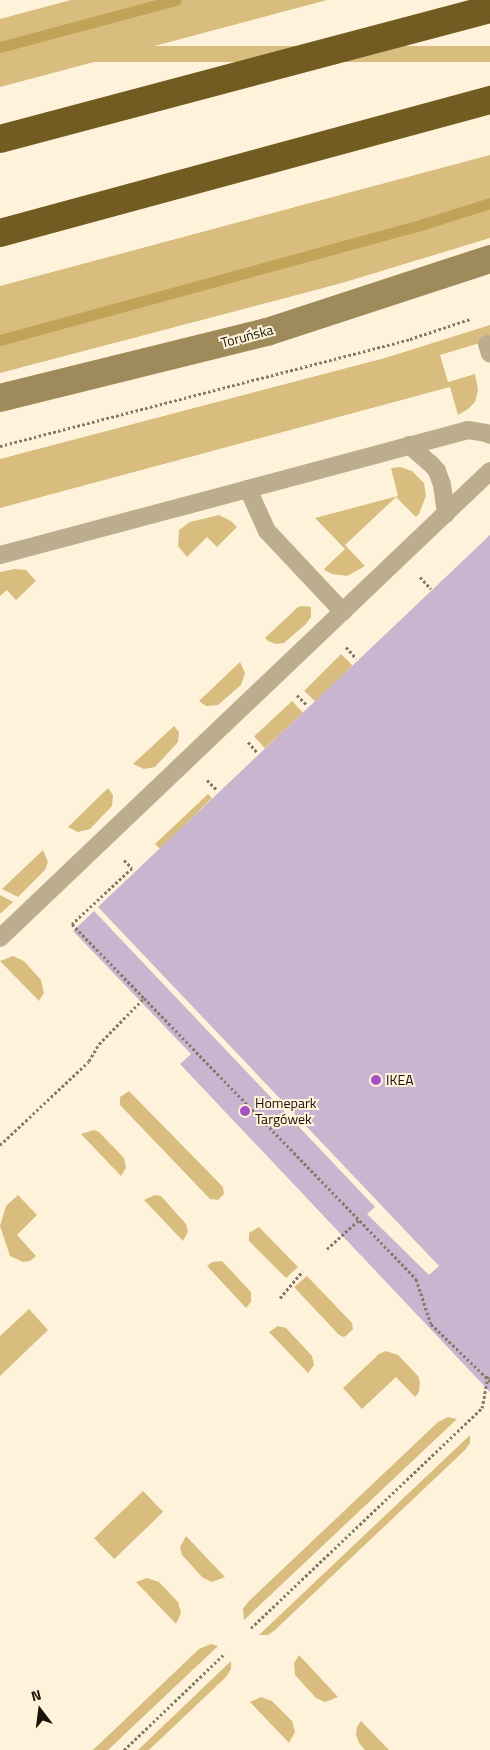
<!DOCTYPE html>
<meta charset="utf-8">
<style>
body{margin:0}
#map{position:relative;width:490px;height:1750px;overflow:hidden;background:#fef3da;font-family:"Titillium Web",sans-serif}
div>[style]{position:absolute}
.green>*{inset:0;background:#d8bd7f;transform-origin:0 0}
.stream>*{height:11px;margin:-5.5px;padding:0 5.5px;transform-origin:5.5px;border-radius:5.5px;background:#c2a256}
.building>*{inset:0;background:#c9b5cf}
.path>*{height:3px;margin-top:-1.5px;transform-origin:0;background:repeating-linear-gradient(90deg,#827b69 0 2.5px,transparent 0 5px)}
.lane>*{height:18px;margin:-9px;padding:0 9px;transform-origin:9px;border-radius:9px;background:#bbad8d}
.secondary>*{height:28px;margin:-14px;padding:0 14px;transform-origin:14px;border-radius:14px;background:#9e8a5a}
.highway>*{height:28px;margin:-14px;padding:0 14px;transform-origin:14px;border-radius:14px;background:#735c21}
.dots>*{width:14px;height:14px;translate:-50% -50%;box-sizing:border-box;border:2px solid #fef3da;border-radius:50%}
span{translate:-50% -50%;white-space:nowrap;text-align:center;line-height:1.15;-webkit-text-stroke:4px #fef3da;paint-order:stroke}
.street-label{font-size:14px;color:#191409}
.poi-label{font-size:14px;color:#191409}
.left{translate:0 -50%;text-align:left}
.north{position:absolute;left:15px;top:1685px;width:50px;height:50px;-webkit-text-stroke:4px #fef3da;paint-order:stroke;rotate:345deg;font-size:14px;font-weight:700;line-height:20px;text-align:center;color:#191409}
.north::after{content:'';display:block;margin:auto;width:18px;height:22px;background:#191409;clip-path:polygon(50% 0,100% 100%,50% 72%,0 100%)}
</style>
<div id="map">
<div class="green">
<i style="clip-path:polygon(71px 0,327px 0,0 87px,0 19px)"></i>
<i style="left:490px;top:46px;width:16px;height:507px;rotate:90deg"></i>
<i style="clip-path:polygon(490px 155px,490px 238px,342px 283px,0 373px,0 286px)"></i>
<i style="clip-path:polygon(490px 325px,490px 340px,440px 355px,448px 382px,475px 374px,478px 390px,475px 402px,468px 409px,458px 415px,450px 387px,0 508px,0 459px,385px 358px)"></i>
<i style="clip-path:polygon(400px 467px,412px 471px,424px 483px,426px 496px,419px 514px,416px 517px,396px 497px,345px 545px,365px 566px,347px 576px,332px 574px,326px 571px,324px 569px,345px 549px,315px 518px,398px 496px,391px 468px)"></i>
<i style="clip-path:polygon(219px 515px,231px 521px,237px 527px,217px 547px,207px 537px,187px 557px,178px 546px,179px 530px,190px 522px)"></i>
<i style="clip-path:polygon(15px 569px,26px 570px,36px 581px,16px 600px,7px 590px,0 596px,0 572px)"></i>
<i style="clip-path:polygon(304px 606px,311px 607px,311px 617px,306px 624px,284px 643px,276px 644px,268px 641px,265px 638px,298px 607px)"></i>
<i style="left:341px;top:654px;width:16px;height:52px;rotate:45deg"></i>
<i style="clip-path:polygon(240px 662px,245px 673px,241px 685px,218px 705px,206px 706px,199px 701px)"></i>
<i style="left:292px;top:701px;width:16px;height:52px;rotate:47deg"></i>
<i style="clip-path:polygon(174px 726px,179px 732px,178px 742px,155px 767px,144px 769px,133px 764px)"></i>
<i style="clip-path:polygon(108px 788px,113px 795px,112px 806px,90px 829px,78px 832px,68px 827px)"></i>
<i style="clip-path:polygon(208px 794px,212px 798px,160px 849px,155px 844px)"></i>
<i style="clip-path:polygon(43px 850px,48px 862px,45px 870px,18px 897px,2px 889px)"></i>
<i style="clip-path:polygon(0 895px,13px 902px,0 914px)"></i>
<i style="clip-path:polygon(13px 956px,24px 961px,41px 980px,44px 993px,39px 1001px,0 961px)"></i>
<i style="clip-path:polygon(129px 1091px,223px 1187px,224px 1194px,218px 1200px,210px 1199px,120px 1105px,120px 1097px)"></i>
<i style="clip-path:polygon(94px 1130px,99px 1132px,124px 1158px,126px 1168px,121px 1176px,81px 1134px)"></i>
<i style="clip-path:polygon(18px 1195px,37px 1215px,17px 1235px,36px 1256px,30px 1261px,23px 1262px,10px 1256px,0 1226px,6px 1206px)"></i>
<i style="clip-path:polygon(155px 1195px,161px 1196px,186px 1224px,188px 1232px,183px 1241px,144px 1200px)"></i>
<i style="clip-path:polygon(259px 1227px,298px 1267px,286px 1278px,249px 1241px,249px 1233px)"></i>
<i style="clip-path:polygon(222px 1261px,251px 1292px,251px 1302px,246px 1308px,207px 1266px,212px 1262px)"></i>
<i style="clip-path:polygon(307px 1276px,352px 1323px,353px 1329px,347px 1335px,344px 1337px,339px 1335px,294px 1287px)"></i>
<i style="clip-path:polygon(29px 1309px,48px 1330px,0 1376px,0 1336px)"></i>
<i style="clip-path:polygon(278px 1326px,286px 1328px,312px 1356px,314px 1365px,308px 1373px,269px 1332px)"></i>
<i style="clip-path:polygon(386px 1351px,398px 1355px,418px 1376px,420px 1382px,419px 1392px,415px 1397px,396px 1377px,362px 1409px,343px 1388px,379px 1354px)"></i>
<i style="clip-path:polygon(448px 1417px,457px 1419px,244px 1620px,243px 1609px,248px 1602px,438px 1422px)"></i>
<i style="clip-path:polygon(470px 1435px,470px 1443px,465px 1450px,275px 1630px,268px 1635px,259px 1635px)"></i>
<i style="left:143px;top:1491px;width:29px;height:68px;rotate:46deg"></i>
<i style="clip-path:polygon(186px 1536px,225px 1577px,212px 1582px,203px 1578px,182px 1555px,180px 1547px)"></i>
<i style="clip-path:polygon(147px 1578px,159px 1582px,178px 1602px,181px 1613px,176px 1624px,136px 1582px)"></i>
<i style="clip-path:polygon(211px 1644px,218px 1646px,108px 1750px,93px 1750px,199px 1649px)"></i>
<i style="clip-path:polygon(299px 1655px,338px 1697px,325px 1702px,316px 1698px,295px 1675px,294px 1663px)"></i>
<i style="clip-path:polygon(231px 1661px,231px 1669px,226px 1677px,149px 1750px,138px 1750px)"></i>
<i style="clip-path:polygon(261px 1697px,272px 1701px,292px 1721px,295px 1732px,289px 1743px,250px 1702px)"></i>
<i style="clip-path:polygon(361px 1721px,389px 1750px,365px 1750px,359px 1743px,356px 1734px,357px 1727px)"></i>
</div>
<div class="stream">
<i style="left:0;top:47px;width:182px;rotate:-15deg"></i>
<i style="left:0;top:340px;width:429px;rotate:-15.3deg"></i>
<i style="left:414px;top:227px;width:80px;rotate:-17.5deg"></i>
</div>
<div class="building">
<i style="clip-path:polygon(490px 535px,490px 1392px,180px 1064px,191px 1054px,73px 931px,94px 911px,375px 1207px,367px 1214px,429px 1275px,439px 1266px,98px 907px)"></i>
</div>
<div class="path">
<i style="left:0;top:446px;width:424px;rotate:-14.6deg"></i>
<i style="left:410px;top:339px;width:63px;rotate:-18.4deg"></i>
<i style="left:420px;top:577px;width:16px;rotate:47deg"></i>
<i style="left:346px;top:647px;width:15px;rotate:48deg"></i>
<i style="left:297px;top:695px;width:13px;rotate:45deg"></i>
<i style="left:248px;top:742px;width:13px;rotate:48deg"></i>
<i style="left:207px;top:780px;width:14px;rotate:45deg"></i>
<i style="left:124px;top:860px;width:11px;rotate:45deg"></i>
<i style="left:132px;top:868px;width:82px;rotate:137deg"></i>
<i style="left:72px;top:924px;width:103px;rotate:45.8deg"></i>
<i style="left:0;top:1145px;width:122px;rotate:-43.3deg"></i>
<i style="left:89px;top:1061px;width:20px;rotate:-60deg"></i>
<i style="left:99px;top:1044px;width:64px;rotate:-45.6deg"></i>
<i style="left:144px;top:998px;width:391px;rotate:45.9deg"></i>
<i style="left:416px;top:1279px;width:47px;rotate:71.6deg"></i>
<i style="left:431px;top:1324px;width:82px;rotate:44deg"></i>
<i style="left:327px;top:1249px;width:45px;rotate:-42.3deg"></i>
<i style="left:280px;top:1298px;width:35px;rotate:-50deg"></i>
<i style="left:251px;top:1628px;width:319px;rotate:-43.6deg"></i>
<i style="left:482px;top:1408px;width:33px;rotate:-79deg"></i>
<i style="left:124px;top:1750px;width:140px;rotate:-43.8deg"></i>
</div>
<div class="lane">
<i style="left:487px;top:344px;width:10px;rotate:73deg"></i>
<i style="left:409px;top:445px;width:30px;rotate:41deg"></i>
<i style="left:432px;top:465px;width:8px;rotate:50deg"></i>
<i style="left:437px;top:471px;width:15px;rotate:70deg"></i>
<i style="left:442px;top:485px;width:29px;rotate:82deg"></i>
<i style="left:248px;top:489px;width:228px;rotate:-15deg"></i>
<i style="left:468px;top:430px;width:18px;rotate:9deg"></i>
<i style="left:486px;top:433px;width:4px;rotate:27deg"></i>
<i style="left:0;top:555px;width:257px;rotate:-14.9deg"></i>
<i style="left:248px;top:489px;width:46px;rotate:65.7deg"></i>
<i style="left:267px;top:531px;width:111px;rotate:46.8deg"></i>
<i style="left:0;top:938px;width:677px;rotate:-43.62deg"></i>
</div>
<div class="secondary">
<i style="left:0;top:398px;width:275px;rotate:-13.9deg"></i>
<i style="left:267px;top:332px;width:235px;rotate:-18.1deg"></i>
</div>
<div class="highway">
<i style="left:0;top:139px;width:507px;rotate:-14.86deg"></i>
<i style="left:0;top:233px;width:508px;rotate:-15.19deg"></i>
</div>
<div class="dots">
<i style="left:376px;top:1080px;background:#a650bf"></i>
<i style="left:245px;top:1111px;background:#a650bf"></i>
</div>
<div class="street-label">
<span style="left:247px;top:336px;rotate:-15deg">Toruńska</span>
</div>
<div class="poi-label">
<span class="left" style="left:386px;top:1080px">IKEA</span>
<span class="left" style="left:255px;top:1111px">Homepark<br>Targówek</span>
</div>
<div class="north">N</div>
</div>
